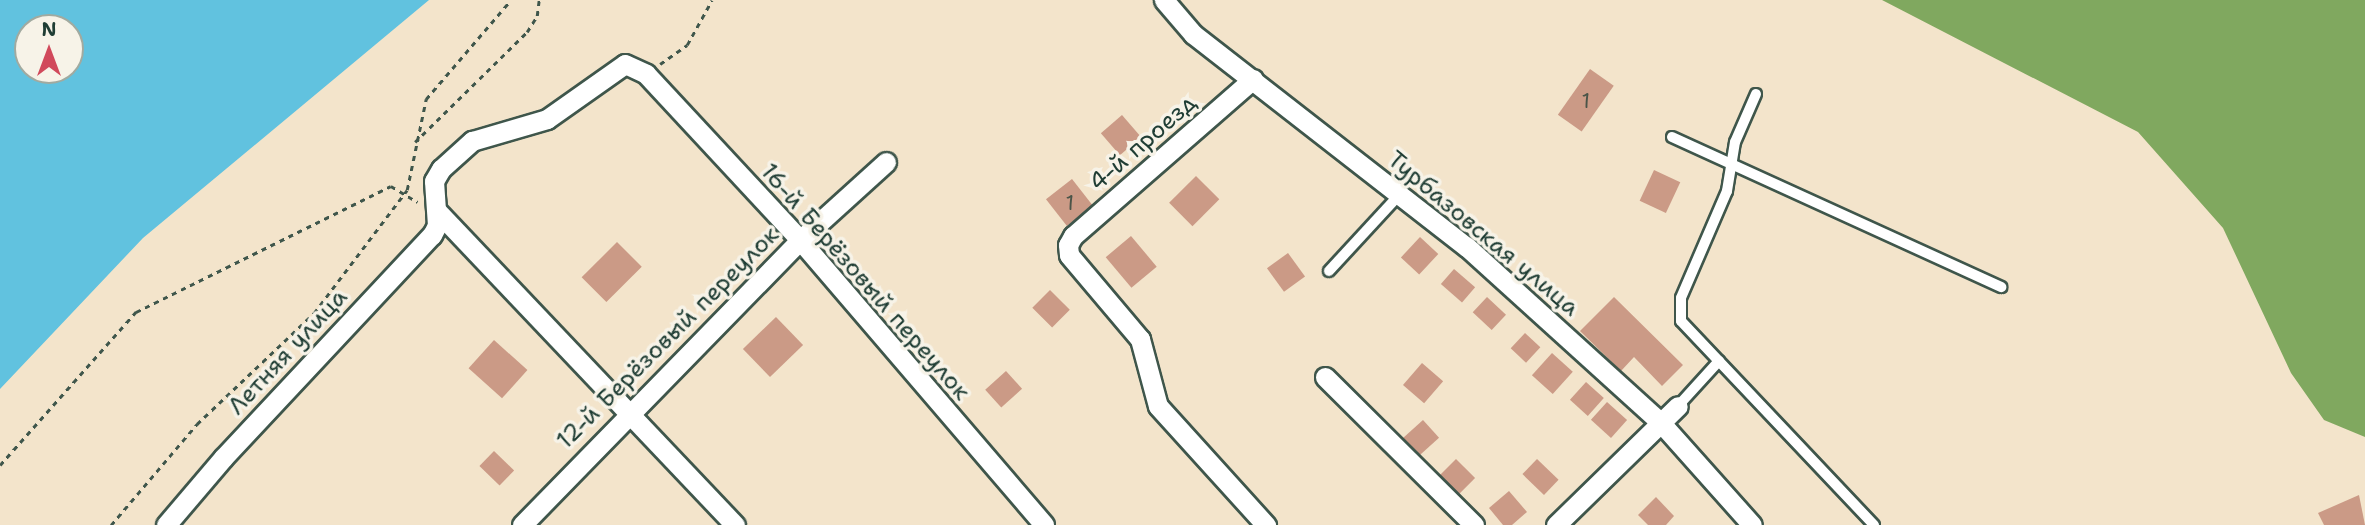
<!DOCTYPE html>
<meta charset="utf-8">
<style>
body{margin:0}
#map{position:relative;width:2365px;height:525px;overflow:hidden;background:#f3e4cb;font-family:"Shantell Sans",sans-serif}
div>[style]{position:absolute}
.forest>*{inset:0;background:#80a85f}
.water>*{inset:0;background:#61c2df}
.building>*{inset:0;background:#cb9a86;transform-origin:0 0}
.path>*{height:2.5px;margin-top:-1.25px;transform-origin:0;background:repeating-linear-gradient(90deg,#3f564b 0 5px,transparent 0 10px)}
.roads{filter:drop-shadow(2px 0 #3f564b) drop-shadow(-2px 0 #3f564b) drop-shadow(0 2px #3f564b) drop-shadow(0 -2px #3f564b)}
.lane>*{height:10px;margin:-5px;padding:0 5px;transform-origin:5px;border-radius:5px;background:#fff}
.street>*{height:19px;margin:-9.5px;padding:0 9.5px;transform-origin:9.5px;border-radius:9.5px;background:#fff}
span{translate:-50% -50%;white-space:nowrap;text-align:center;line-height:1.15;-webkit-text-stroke:7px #f7f3e8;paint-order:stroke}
.number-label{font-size:21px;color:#4a5448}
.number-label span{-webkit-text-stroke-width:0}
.street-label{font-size:24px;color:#1f3d34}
.north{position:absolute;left:14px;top:14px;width:70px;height:70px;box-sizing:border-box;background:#f7f3e8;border:2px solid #a1aaa0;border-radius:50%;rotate:0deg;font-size:19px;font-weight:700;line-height:28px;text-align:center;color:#1f3d34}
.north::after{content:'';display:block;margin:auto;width:24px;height:32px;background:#d1495b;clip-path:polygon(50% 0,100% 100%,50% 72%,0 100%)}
</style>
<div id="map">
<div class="forest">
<i style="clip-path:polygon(1882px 0,2365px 0,2365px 437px,2324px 420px,2291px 373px,2223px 228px,2138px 132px)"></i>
</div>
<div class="water">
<i style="clip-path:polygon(evenodd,0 0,429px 0,143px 238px,0 389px,0 0,28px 28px,70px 28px,70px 70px,28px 70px,28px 28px)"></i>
</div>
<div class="building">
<i style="left:1590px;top:69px;width:29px;height:56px;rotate:35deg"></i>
<i style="left:1122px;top:115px;width:29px;height:28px;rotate:49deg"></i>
<i style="left:1654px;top:170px;width:29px;height:34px;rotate:25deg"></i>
<i style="left:1196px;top:176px;width:33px;height:38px;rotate:45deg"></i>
<i style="left:1072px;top:179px;width:34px;height:33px;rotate:52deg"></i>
<i style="left:1131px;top:236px;width:40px;height:33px;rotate:50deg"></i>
<i style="left:1420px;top:237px;width:25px;height:28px;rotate:43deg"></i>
<i style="left:617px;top:242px;width:35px;height:50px;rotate:45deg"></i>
<i style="left:1288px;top:253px;width:29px;height:26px;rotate:54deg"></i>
<i style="left:1454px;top:269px;width:28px;height:20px;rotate:41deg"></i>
<i style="left:1050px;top:290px;width:28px;height:25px;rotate:45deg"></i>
<i style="left:1487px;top:297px;width:26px;height:21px;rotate:43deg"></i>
<i style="clip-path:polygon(1614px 297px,1683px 365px,1662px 386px,1634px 357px,1621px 371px,1580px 331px)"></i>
<i style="left:776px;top:317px;width:39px;height:46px;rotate:46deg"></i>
<i style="left:1525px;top:333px;width:21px;height:21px;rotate:43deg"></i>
<i style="left:494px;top:340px;width:45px;height:38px;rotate:42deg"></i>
<i style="left:1552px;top:353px;width:28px;height:30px;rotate:42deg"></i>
<i style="left:1422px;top:363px;width:28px;height:29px;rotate:41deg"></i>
<i style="left:1006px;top:371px;width:24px;height:28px;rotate:48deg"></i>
<i style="left:1586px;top:382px;width:24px;height:24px;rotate:42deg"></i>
<i style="left:1607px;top:402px;width:27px;height:24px;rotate:42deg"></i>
<i style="left:1423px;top:420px;width:24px;height:28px;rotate:48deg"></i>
<i style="left:494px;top:451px;width:28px;height:21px;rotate:44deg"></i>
<i style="left:1456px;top:459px;width:27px;height:24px;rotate:45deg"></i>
<i style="left:1537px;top:459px;width:30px;height:21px;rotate:44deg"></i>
<i style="clip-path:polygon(1509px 491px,1527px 512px,1512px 525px,1503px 525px,1489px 508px)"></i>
<i style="clip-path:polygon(2359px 495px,2365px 525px,2324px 525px,2318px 513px)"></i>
<i style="clip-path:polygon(1656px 497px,1674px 516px,1666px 525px,1648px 525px,1638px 515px)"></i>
</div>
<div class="path">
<i style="left:660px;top:64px;width:33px;rotate:-35deg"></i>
<i style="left:687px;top:45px;width:51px;rotate:-60.9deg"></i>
<i style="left:415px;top:142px;width:157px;rotate:-44.5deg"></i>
<i style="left:527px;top:32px;width:19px;rotate:-58deg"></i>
<i style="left:537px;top:16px;width:16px;rotate:-83deg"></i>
<i style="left:0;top:465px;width:205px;rotate:-48.4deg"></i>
<i style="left:136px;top:312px;width:284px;rotate:-26.3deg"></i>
<i style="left:391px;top:186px;width:31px;rotate:31deg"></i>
<i style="left:111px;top:525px;width:133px;rotate:-49.6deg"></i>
<i style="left:197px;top:424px;width:161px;rotate:-43.5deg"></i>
<i style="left:314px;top:313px;width:154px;rotate:-52.9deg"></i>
<i style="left:407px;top:190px;width:93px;rotate:-78.2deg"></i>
<i style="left:426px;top:99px;width:130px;rotate:-49.4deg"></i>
</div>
<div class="roads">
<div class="lane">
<i style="left:1756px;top:94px;width:52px;rotate:113.6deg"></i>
<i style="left:1735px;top:142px;width:50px;rotate:99.3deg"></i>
<i style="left:1727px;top:191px;width:116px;rotate:113.3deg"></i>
<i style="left:1681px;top:298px;width:23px;rotate:90deg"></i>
<i style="left:1681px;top:321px;width:281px;rotate:46.6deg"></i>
<i style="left:1672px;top:137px;width:362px;rotate:24.5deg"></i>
<i style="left:1329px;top:271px;width:105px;rotate:-47.3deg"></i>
<i style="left:1678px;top:406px;width:61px;rotate:-47.7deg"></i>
</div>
<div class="street">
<i style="left:1164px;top:0;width:45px;rotate:49.5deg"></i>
<i style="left:1193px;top:34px;width:347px;rotate:37.9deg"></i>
<i style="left:1467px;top:247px;width:263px;rotate:42.2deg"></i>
<i style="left:1662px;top:424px;width:135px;rotate:48.3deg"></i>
<i style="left:1253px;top:79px;width:239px;rotate:138.9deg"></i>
<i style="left:1073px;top:236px;width:10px;rotate:119deg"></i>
<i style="left:1068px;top:245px;width:10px;rotate:84deg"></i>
<i style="left:1069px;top:255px;width:110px;rotate:49.8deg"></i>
<i style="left:1140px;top:339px;width:69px;rotate:75deg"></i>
<i style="left:1158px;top:406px;width:161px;rotate:47.8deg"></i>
<i style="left:437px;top:211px;width:433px;rotate:46.5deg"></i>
<i style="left:1325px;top:377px;width:210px;rotate:44.8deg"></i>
<i style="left:166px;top:525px;width:88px;rotate:-49.6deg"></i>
<i style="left:223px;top:458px;width:306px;rotate:-46.9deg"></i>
<i style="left:432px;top:235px;width:11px;rotate:-63deg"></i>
<i style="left:437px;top:225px;width:44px;rotate:-93.9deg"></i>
<i style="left:434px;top:181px;width:14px;rotate:-60deg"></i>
<i style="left:441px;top:169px;width:42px;rotate:-42.1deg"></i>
<i style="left:472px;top:141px;width:78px;rotate:-16.3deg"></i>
<i style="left:547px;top:119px;width:95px;rotate:-35.2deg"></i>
<i style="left:625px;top:64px;width:23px;rotate:25deg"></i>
<i style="left:646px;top:74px;width:226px;rotate:47.1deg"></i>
<i style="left:800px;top:240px;width:375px;rotate:49.4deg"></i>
<i style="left:522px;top:525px;width:398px;rotate:-45.7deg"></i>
<i style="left:800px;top:240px;width:116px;rotate:-42.2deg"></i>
<i style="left:1556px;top:525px;width:170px;rotate:-44.3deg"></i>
</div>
</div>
<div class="number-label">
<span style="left:1586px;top:101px">1</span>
<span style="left:1070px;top:203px">1</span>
</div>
<div class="street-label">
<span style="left:1143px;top:143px;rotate:-41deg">4-й проезд</span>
<span style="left:1483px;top:234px;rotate:40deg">Турбазовская улица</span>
<span style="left:865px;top:282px;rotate:49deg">16-й Берёзовый переулок</span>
<span style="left:668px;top:338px;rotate:-45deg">12-й Берёзовый переулок</span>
<span style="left:288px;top:352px;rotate:-47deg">Летняя улица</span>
</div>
<div class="north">N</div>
</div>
